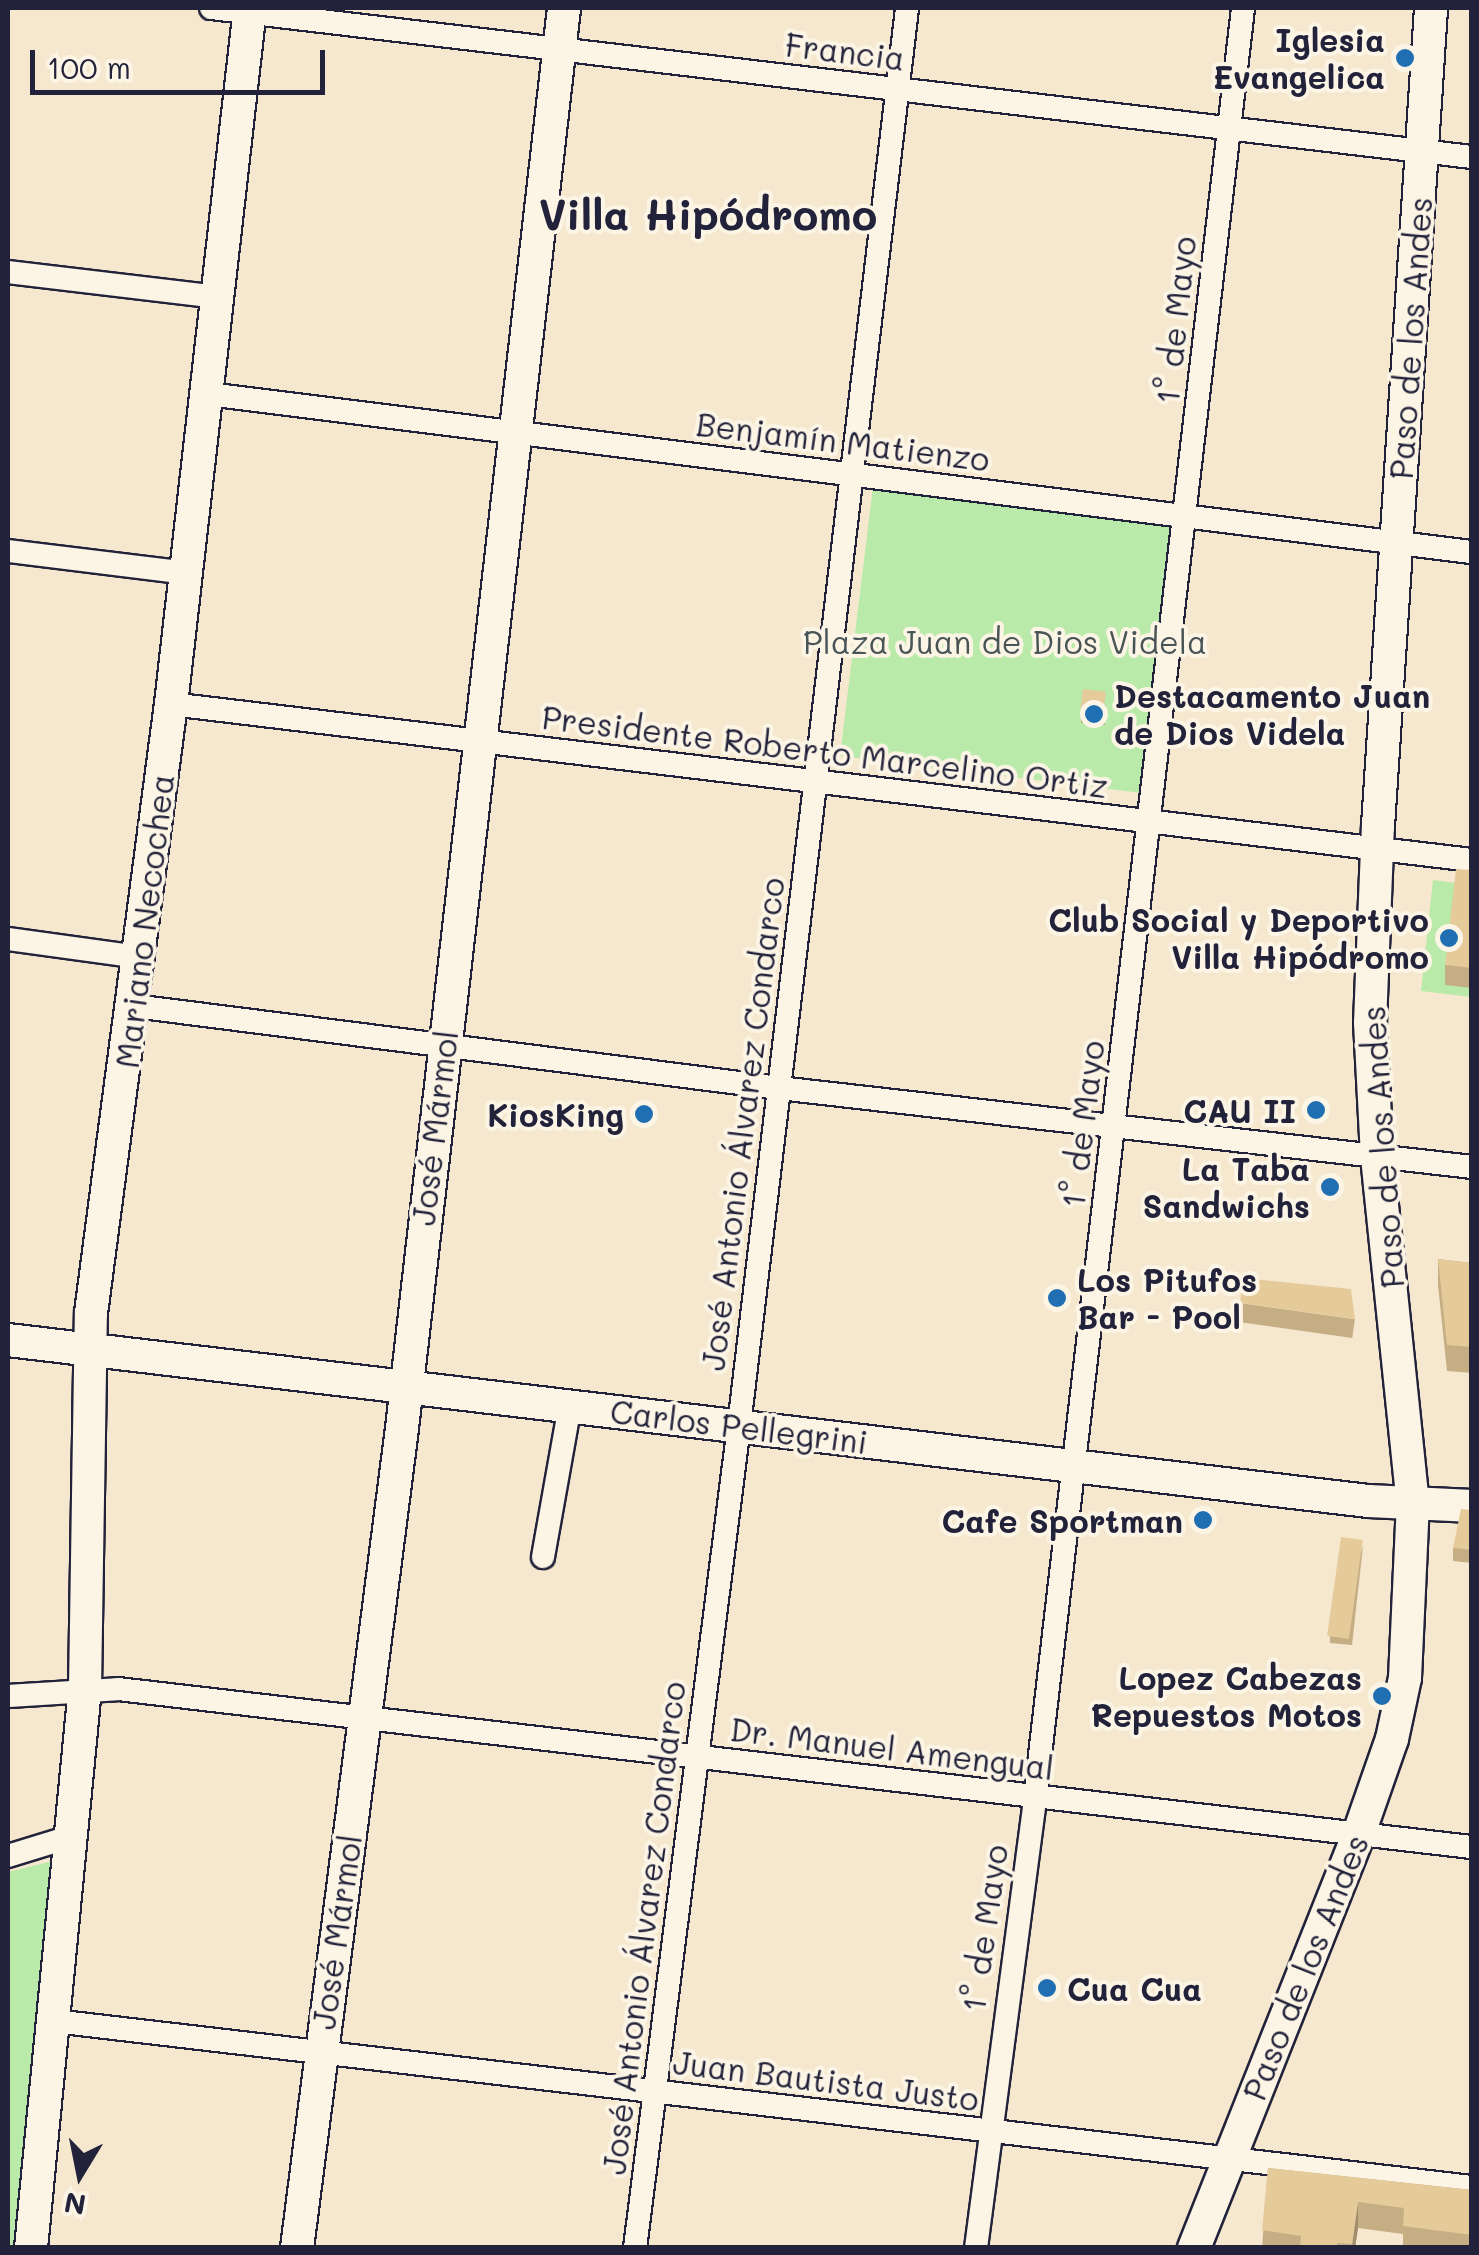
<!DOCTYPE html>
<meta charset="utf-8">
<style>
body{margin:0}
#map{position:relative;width:1479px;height:2255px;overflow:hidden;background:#f5e8ce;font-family:Mali,sans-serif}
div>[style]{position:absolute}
.green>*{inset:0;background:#b9eaa9;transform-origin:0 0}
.roads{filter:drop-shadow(2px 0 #22223b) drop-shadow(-2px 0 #22223b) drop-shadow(0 2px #22223b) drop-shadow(0 -2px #22223b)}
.street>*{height:22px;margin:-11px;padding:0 11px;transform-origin:11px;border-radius:11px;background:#fcf5e5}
.secondary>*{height:32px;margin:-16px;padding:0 16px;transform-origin:16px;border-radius:16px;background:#fcf5e5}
.wall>*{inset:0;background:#c5ae84;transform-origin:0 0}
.shaded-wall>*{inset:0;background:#a08d6c}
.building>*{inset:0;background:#e5ca9a;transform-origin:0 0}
.dots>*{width:28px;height:28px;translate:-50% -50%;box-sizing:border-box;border:5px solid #fcf5e5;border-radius:50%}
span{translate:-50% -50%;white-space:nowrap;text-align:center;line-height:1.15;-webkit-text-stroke:8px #fcf5e5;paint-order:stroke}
.poi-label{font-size:32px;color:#22223b;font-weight:700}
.right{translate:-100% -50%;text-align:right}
.left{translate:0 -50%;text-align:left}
.street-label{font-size:32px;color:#22223b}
.park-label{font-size:32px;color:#485456}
.district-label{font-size:42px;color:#22223b;font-weight:700}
.frame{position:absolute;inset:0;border:10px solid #22223b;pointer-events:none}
.north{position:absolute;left:30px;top:2125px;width:100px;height:100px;-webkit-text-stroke:8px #fcf5e5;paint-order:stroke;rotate:190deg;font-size:28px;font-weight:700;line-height:40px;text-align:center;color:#22223b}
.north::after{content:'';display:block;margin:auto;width:35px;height:45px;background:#22223b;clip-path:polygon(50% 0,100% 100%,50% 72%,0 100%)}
.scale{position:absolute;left:30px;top:50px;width:295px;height:45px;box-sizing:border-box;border:5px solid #22223b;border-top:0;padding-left:12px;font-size:30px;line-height:35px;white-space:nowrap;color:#22223b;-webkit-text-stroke:8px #fcf5e5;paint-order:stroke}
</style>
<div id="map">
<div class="green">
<i style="left:873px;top:487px;width:302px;height:271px;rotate:7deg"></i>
<i style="clip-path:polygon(1433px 880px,1471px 885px,1471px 997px,1421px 991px)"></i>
<i style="clip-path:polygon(57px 1860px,19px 2248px,8px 2247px,8px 1872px)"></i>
</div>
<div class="roads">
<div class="street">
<i style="left:211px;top:8px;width:1270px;rotate:6.74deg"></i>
<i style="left:8px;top:272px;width:211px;rotate:6.8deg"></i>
<i style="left:208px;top:394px;width:1274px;rotate:7.13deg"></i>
<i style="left:8px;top:551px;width:180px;rotate:7deg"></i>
<i style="left:171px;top:704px;width:1310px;rotate:6.84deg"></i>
<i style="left:8px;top:939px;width:133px;rotate:7.8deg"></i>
<i style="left:134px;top:1006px;width:650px;rotate:7.25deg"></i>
<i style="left:779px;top:1088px;width:697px;rotate:6.5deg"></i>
<i style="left:543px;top:1557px;width:153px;rotate:-79.9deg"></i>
<i style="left:8px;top:1696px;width:110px;rotate:-3.6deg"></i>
<i style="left:118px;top:1689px;width:1363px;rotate:6.66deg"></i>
<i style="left:8px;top:1856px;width:68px;rotate:-17.1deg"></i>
<i style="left:54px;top:2021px;width:1428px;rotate:6.68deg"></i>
<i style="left:635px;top:2248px;width:829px;rotate:-82.79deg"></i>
<i style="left:739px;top:1426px;width:1428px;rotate:-83.24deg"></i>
<i style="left:976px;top:2248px;width:454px;rotate:-82.5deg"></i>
<i style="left:1035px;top:1798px;width:1802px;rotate:-83.37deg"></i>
</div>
<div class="secondary">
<i style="left:8px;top:1340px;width:1370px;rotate:6.75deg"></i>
<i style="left:1369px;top:1501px;width:103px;rotate:2.8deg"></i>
<i style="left:31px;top:2248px;width:563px;rotate:-84.49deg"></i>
<i style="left:85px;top:1688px;width:375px;rotate:-89.1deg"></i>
<i style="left:91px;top:1313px;width:614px;rotate:-82.52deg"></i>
<i style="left:171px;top:704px;width:700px;rotate:-83.52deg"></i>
<i style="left:297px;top:2248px;width:827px;rotate:-82.7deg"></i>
<i style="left:402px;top:1428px;width:1429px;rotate:-83.49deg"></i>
<i style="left:1194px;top:2248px;width:443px;rotate:-68.3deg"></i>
<i style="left:1358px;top:1836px;width:103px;rotate:-70.7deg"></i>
<i style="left:1392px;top:1739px;width:62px;rotate:-78deg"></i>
<i style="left:1405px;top:1678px;width:173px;rotate:-87.4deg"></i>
<i style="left:1413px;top:1505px;width:351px;rotate:-95.9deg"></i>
<i style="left:1377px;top:1156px;width:133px;rotate:-93deg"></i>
<i style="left:1370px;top:1023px;width:197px;rotate:-87.7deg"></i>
<i style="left:1378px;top:826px;width:820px;rotate:-86.29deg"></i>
</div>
</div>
<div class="wall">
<i style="clip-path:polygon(1106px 705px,1105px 725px,1081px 723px,1081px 710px)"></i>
<i style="clip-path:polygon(1472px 870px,1472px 988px,1445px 985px,1445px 965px)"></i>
<i style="clip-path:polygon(1438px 1259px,1472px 1263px,1472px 1373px,1447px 1371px,1438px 1285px)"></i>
<i style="left:1240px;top:1303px;width:116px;height:19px;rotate:8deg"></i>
<i style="clip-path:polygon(1470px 1517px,1472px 1517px,1472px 1563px,1453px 1561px,1453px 1548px)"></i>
<i style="clip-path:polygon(1363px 1546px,1352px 1645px,1330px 1643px,1330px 1636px)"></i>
<i style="clip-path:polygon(1268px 2168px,1472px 2190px,1472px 2248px,1403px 2248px,1403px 2234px,1358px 2228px,1355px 2248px,1262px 2248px)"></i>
</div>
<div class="shaded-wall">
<i style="clip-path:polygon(1358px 2202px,1358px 2228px,1355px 2248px,1352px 2248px)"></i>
</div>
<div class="building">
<i style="left:1083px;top:689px;width:23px;height:21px;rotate:7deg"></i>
<i style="clip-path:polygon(1456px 869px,1472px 870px,1472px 968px,1445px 965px)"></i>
<i style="clip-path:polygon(1438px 1259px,1472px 1263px,1472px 1347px,1447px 1345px)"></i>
<i style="clip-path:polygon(1243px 1278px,1351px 1289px,1355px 1319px,1240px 1303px)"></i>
<i style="clip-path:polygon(1461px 1509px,1470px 1510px,1469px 1517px,1472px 1517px,1472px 1550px,1453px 1548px)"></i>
<i style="left:1341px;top:1537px;width:22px;height:100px;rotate:8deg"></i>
<i style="clip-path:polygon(1268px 2168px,1472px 2190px,1472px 2235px,1403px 2226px,1404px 2208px,1358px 2202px,1352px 2244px,1337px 2243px,1337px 2248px,1300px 2248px,1301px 2236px,1262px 2230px)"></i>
</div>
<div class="dots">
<i style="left:1405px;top:58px;background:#1f6fb2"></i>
<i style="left:1094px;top:714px;background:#1f6fb2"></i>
<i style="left:1449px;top:938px;background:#1f6fb2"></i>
<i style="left:1316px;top:1110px;background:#1f6fb2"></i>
<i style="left:644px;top:1114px;background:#1f6fb2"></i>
<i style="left:1330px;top:1187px;background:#1f6fb2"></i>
<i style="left:1057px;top:1298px;background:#1f6fb2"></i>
<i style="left:1203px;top:1520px;background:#1f6fb2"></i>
<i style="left:1382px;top:1696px;background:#1f6fb2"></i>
<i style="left:1047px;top:1988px;background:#1f6fb2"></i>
</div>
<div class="poi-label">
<span class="right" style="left:1385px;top:58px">Iglesia<br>Evangelica</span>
<span class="left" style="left:1114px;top:714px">Destacamento Juan<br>de Dios Videla</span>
<span class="right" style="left:1429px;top:938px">Club Social y Deportivo<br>Villa Hipódromo</span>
<span class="right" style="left:1296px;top:1110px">CAU II</span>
<span class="right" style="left:624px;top:1114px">KiosKing</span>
<span class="right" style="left:1310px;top:1187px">La Taba<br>Sandwichs</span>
<span class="left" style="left:1077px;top:1298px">Los Pitufos<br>Bar - Pool</span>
<span class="right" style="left:1183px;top:1520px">Cafe Sportman</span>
<span class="right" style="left:1362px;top:1696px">Lopez Cabezas<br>Repuestos Motos</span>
<span class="left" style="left:1067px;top:1988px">Cua Cua</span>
</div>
<div class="street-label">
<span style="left:845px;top:51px;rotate:7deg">Francia</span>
<span style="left:1175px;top:320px;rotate:-84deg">1° de Mayo</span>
<span style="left:1410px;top:338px;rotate:-86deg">Paso de los Andes</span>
<span style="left:843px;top:441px;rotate:7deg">Benjamín Matienzo</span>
<span style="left:825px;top:751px;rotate:7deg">Presidente Roberto Marcelino Ortiz</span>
<span style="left:144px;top:921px;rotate:-83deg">Mariano Necochea</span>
<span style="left:742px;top:1124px;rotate:-83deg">José Antonio Álvarez Condarco</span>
<span style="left:1082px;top:1124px;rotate:-83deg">1° de Mayo</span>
<span style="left:434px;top:1128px;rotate:-83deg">José Mármol</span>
<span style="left:1382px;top:1147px;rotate:-94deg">Paso de los Andes</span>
<span style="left:739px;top:1426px;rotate:7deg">Carlos Pellegrini</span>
<span style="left:892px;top:1748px;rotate:7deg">Dr. Manuel Amengual</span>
<span style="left:643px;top:1928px;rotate:-83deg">José Antonio Álvarez Condarco</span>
<span style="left:984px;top:1928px;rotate:-82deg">1° de Mayo</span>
<span style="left:336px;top:1932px;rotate:-82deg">José Mármol</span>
<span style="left:1305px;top:1967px;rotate:-68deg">Paso de los Andes</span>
<span style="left:826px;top:2080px;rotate:7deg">Juan Bautista Justo</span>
</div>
<div class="park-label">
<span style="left:1005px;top:641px">Plaza Juan de Dios Videla</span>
</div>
<div class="district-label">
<span style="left:708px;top:214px">Villa Hipódromo</span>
</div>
<div class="frame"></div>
<div class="north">N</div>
<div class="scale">100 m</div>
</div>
